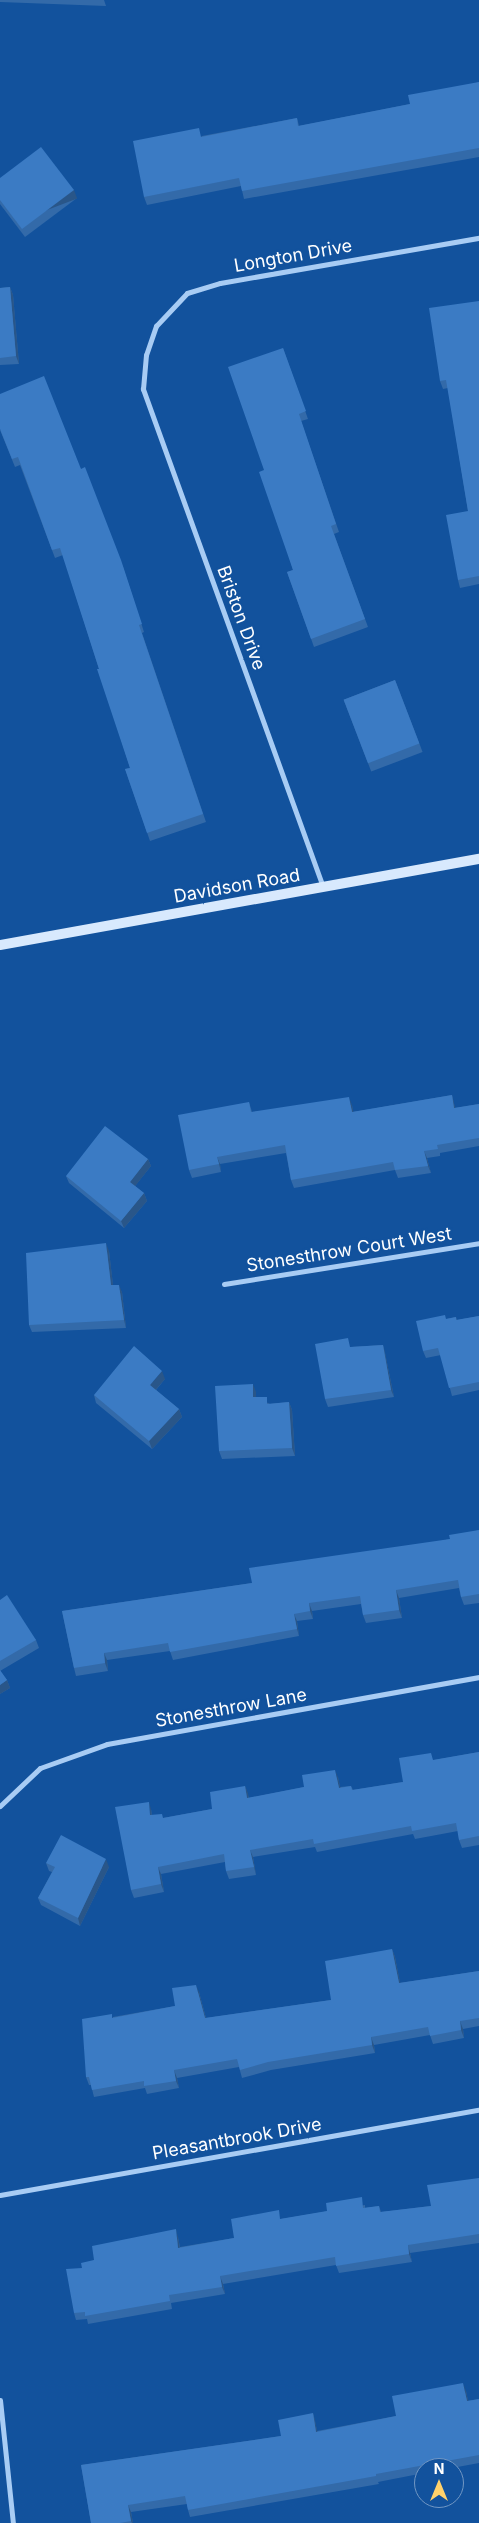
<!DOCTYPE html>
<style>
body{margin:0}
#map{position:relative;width:479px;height:2523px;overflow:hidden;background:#12529d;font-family:Inter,sans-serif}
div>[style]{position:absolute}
.street>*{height:5px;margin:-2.5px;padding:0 2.5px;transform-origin:2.5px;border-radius:2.5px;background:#a8ccf4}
.secondary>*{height:10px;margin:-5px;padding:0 5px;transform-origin:5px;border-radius:5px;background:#d8e9fd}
.wall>*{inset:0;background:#336aa9;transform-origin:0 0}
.shaded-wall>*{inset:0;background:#295689;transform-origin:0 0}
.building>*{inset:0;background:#3b7bc4;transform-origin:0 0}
span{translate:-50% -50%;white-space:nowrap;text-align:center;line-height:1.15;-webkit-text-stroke:4.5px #12529d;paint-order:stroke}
.street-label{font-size:18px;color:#fff}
.north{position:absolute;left:414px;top:2458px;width:50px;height:50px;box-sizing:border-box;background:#12529d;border:1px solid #7197c4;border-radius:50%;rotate:0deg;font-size:14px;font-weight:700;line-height:20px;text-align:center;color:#fff}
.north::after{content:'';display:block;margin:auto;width:18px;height:22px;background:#ffd16b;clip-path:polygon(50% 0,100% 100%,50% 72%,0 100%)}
</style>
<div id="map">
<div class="street">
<i style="left:323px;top:887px;width:530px;rotate:-109.87deg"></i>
<i style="left:143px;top:389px;width:34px;rotate:-85deg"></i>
<i style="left:146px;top:355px;width:31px;rotate:-71deg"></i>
<i style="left:156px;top:326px;width:45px;rotate:-46.8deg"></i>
<i style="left:187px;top:293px;width:34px;rotate:-17deg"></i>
<i style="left:220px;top:283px;width:263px;rotate:-9.9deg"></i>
<i style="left:224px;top:1284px;width:258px;rotate:-9.1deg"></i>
<i style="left:0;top:1806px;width:55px;rotate:-43.5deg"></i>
<i style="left:40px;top:1768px;width:71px;rotate:-19.7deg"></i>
<i style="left:107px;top:1744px;width:378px;rotate:-10.2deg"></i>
<i style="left:0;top:2195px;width:486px;rotate:-10.1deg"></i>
<i style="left:0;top:2400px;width:124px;rotate:84deg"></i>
</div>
<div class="secondary">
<i style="left:0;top:945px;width:487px;rotate:-10.2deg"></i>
</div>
<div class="wall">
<i style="clip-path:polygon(0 0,104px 0,106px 6px,0 2px)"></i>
<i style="clip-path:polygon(479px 82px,479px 157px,244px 199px,241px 186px,147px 205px,144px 197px,202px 136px,297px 118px,299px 126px,410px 104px)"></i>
<i style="clip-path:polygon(0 178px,77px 198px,25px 237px,0 204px)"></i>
<i style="clip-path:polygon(10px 287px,13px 295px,19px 364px,0 365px,0 288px)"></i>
<i style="clip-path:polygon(479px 301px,479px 584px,460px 588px,458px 580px,468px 511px,448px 388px,443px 389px,440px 381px)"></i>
<i style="clip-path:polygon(283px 348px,308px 419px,301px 421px,339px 532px,334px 534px,368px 627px,314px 647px,287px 572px,293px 570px,264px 470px)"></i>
<i style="clip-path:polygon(0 430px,81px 469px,123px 567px,144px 632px,142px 633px,206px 822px,150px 841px,125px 769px,130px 768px,99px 669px,63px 555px,55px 558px,20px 465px,15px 467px)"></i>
<i style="left:395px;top:680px;width:77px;height:55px;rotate:69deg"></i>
<i style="clip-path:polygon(452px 1095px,455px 1108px,479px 1104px,479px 1146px,440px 1153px,440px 1156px,427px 1158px,431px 1173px,398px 1178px,395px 1170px,294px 1188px,291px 1180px,286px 1153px,220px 1164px,221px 1172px,192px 1178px,189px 1170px,249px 1102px,252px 1112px,352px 1105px,353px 1112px)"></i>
<i style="clip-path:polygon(148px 1159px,151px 1166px,135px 1186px,144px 1193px,147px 1201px,124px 1228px,69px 1183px,66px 1176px)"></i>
<i style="clip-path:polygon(109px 1251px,113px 1285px,122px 1292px,126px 1328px,32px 1332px,29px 1325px)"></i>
<i style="clip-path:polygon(479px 1316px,479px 1390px,452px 1396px,441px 1355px,426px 1358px,423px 1351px,446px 1319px,456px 1317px,457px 1320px)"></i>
<i style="clip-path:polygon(383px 1345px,385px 1353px,394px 1397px,328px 1407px,325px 1399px,351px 1347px)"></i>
<i style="clip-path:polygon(165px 1379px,156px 1390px,179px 1409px,182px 1417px,152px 1449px,96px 1403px,94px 1395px)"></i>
<i style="clip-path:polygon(256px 1392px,256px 1397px,270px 1404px,289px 1402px,292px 1410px,295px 1456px,222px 1459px,219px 1451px)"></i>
<i style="clip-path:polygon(479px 1530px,479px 1603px,464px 1605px,461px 1597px,459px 1588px,399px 1598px,402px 1618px,366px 1623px,363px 1615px,361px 1604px,312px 1611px,313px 1619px,297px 1621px,299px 1636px,173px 1660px,170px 1651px,107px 1660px,108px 1671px,76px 1676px,74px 1668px,62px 1611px,252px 1583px,450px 1539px)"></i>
<i style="clip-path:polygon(0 1600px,36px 1640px,39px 1648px,0 1671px,7px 1680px,10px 1688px,0 1694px)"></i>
<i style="clip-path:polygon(479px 1752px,479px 1845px,462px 1848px,459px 1840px,458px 1831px,415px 1839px,413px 1834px,317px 1852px,315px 1847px,253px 1857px,256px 1875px,229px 1879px,226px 1871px,225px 1862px,161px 1874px,164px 1892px,134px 1898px,131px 1890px,151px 1809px,152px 1815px,163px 1818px,212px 1809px,245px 1786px,249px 1798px,304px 1787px,338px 1777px,340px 1787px,351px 1786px,353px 1790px,403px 1782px,434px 1760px)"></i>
<i style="clip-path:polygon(46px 1863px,109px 1867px,80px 1926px,41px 1905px,38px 1898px,52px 1872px,49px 1871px)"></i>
<i style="clip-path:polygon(392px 1949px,395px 1957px,400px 1983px,479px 1971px,479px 2026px,463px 2029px,464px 2038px,433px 2044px,430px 2035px,374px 2045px,375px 2053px,271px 2070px,242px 2078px,239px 2067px,177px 2078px,179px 2088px,147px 2094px,145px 2088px,94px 2097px,91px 2085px,89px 2085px,86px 2077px,113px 2017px,175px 2006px,199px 1992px,206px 2018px,331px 2000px)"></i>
<i style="clip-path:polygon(479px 2178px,479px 2243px,410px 2253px,412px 2262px,339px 2273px,336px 2265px,223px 2284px,225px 2294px,171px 2303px,172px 2309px,88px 2324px,87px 2319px,76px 2320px,74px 2313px,82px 2268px,94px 2260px,178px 2237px,180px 2247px,234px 2238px,281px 2219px,365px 2205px,365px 2208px,379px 2206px,381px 2212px,431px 2206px)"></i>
<i style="clip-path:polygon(466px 2391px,468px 2401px,479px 2399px,479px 2463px,452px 2468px,424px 2468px,424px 2473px,378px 2482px,379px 2484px,190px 2517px,188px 2510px,187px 2504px,131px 2512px,133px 2523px,91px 2523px,81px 2465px,281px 2436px,313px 2413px,315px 2421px,317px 2431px,396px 2416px)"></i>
</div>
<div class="shaded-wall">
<i style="left:74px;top:190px;width:9px;height:65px;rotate:69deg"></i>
<i style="clip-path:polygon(10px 287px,13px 295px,19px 364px,16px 356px)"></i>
<i style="clip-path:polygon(452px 1095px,454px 1103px,457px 1116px,454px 1108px)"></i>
<i style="clip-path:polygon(349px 1097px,352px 1105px,355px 1120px,352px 1112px)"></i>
<i style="clip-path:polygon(424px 1151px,427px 1158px,431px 1173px,428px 1166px)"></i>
<i style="clip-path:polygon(217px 1157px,220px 1164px,221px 1172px,219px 1164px)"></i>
<i style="clip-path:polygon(148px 1159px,151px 1166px,132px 1190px,130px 1182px)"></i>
<i style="clip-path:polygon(144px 1193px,147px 1201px,124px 1228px,121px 1221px)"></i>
<i style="clip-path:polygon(106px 1243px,109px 1251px,114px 1293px,111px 1285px)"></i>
<i style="clip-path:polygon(119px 1285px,122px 1292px,126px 1328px,124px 1320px)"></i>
<i style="clip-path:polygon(383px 1345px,385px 1353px,394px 1397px,391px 1390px)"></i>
<i style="clip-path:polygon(162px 1371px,165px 1379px,153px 1393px,150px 1385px)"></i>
<i style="clip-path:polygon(253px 1384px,256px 1392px,256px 1405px,253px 1397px)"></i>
<i style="clip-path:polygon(289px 1402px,292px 1410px,295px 1456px,292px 1448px)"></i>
<i style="clip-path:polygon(179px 1409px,182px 1417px,152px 1449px,149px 1441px)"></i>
<i style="clip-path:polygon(396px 1590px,399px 1598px,402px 1618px,399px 1610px)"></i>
<i style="clip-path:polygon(309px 1603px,312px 1611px,313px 1619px,310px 1611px)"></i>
<i style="clip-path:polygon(294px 1614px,297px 1621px,299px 1636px,297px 1629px)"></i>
<i style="clip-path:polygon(104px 1653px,107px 1660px,108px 1671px,105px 1663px)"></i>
<i style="clip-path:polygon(7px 1680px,10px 1688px,0 1694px,0 1685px)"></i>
<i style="clip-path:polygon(335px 1770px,338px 1777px,342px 1795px,339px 1788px)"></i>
<i style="clip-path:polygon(245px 1786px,248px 1793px,250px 1806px,247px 1798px)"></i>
<i style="clip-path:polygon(149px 1802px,151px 1809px,153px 1823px,150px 1815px)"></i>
<i style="clip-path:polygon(250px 1850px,253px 1857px,256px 1875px,254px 1867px)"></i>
<i style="clip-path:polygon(106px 1859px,109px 1867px,80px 1926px,78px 1918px)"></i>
<i style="clip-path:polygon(158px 1867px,161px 1874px,164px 1892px,161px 1884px)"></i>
<i style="clip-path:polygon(392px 1949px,395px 1957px,402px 1991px,399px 1983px)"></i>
<i style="clip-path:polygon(196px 1985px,199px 1992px,208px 2026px,205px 2018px)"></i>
<i style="clip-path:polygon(460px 2021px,463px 2029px,464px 2038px,461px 2030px)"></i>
<i style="clip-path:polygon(371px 2037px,374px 2045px,375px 2053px,372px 2045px)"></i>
<i style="clip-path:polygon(174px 2070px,177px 2078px,179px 2088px,176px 2081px)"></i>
<i style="clip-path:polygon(176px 2229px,178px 2237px,181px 2255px,178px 2248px)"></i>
<i style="clip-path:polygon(408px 2245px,410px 2253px,412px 2262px,409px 2254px)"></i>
<i style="clip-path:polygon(220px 2276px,223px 2284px,225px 2294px,222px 2287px)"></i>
<i style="clip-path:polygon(463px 2383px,466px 2391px,470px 2409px,467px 2401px)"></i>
<i style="clip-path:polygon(313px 2413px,315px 2421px,319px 2439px,316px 2432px)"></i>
<i style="clip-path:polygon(128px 2505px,131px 2512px,133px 2523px,132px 2523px,131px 2521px)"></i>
</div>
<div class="building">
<i style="clip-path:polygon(479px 82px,479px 148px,242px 191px,239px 178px,144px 197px,133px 141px,199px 128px,201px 137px,297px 118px,298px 126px,410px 104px,408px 95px)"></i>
<i style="clip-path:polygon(41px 147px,74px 190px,22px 229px,0 200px,0 178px)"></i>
<i style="clip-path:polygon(10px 287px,16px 356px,0 358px,0 288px)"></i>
<i style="clip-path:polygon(479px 301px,479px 576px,458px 580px,446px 515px,468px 511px,446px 380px,440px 381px,429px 308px)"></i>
<i style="clip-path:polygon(283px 348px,306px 411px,299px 414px,336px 524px,331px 526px,365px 619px,311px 639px,287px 572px,293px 570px,259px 472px,264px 470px,228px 367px)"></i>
<i style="clip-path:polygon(44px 376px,81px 469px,85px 467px,121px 560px,142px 624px,139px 625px,203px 814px,147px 833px,125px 769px,130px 768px,97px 669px,99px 669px,60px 548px,52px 550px,18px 457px,12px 459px,0 429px,0 394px)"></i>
<i style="left:395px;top:680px;width:68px;height:55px;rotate:69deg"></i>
<i style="clip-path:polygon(452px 1095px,454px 1108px,479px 1104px,479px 1138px,437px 1145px,438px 1149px,424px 1151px,428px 1166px,395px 1170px,393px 1162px,291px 1180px,285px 1145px,217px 1157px,219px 1164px,189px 1170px,178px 1115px,249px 1102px,251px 1112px,349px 1097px,352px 1112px)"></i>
<i style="clip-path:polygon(105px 1126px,148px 1159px,130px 1182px,144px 1193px,121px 1221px,66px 1176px)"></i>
<i style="clip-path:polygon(106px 1243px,111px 1285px,119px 1285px,124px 1320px,29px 1325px,26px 1253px)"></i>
<i style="clip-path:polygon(445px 1315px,446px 1319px,456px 1317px,456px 1320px,479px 1316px,479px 1382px,449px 1388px,438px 1348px,423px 1351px,416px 1321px)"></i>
<i style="clip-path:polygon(348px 1338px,350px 1347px,383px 1345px,391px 1390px,325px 1399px,315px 1344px)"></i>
<i style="clip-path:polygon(134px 1346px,162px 1371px,150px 1385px,179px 1409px,149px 1441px,94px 1395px)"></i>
<i style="clip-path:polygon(253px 1384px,253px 1397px,267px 1397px,267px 1404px,289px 1402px,292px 1448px,219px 1451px,215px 1386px)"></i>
<i style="clip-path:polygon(479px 1530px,479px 1594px,461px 1597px,458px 1580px,396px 1590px,399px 1610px,363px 1615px,360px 1596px,309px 1603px,310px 1611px,294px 1614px,297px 1629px,170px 1652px,168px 1643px,104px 1653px,105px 1663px,74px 1668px,62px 1611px,252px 1583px,249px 1568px,450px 1539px,449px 1535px)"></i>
<i style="clip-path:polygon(7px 1595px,36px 1640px,0 1661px,0 1600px)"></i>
<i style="clip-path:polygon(0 1670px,7px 1680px,0 1685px)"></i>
<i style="clip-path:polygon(479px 1752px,479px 1836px,459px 1840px,456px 1823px,412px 1831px,411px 1826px,314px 1844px,313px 1839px,250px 1850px,254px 1867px,226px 1871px,224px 1854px,158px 1867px,161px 1884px,131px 1890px,115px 1807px,149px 1802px,150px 1815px,162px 1814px,163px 1818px,212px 1809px,210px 1792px,245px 1786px,247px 1798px,304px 1787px,302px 1775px,335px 1770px,339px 1788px,351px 1786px,352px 1790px,403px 1782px,399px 1758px,431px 1753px,433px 1760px)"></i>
<i style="clip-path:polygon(61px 1835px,106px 1859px,78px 1918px,38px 1898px,55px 1867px,46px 1863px)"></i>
<i style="clip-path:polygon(392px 1949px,399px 1983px,479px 1971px,479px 2018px,460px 2021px,461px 2030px,430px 2036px,428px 2027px,371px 2037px,372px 2045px,268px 2062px,240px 2070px,237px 2059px,174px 2070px,176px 2081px,144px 2086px,144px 2081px,92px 2090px,89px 2077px,86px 2077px,82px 2019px,112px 2014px,112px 2018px,175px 2006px,172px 1988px,196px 1985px,205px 2018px,331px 2000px,325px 1961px)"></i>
<i style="clip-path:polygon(479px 2178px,479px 2234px,408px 2245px,409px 2254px,336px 2266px,335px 2257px,220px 2276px,222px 2287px,169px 2295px,170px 2301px,85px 2316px,85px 2312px,74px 2313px,66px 2269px,82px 2268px,81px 2263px,94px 2260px,92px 2246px,176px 2229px,178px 2248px,234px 2238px,231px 2219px,279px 2210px,280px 2219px,327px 2211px,326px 2203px,362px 2197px,363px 2208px,379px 2206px,380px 2212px,431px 2206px,427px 2185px)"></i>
<i style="clip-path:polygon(463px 2383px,467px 2401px,479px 2399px,479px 2455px,376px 2474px,376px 2476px,188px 2510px,185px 2496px,128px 2505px,131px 2521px,120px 2523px,91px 2523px,81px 2465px,281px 2436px,278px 2420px,313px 2413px,316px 2432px,396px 2416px,392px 2396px)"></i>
</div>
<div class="street-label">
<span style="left:293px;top:256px;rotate:-10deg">Longton Drive</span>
<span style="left:241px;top:618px;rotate:70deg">Briston Drive</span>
<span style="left:237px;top:886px;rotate:-10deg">Davidson Road</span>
<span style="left:349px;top:1250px;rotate:-9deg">Stonesthrow Court West</span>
<span style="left:231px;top:1708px;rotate:-10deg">Stonesthrow Lane</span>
<span style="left:237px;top:2139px;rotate:-10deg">Pleasantbrook Drive</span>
</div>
<div class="north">N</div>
</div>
